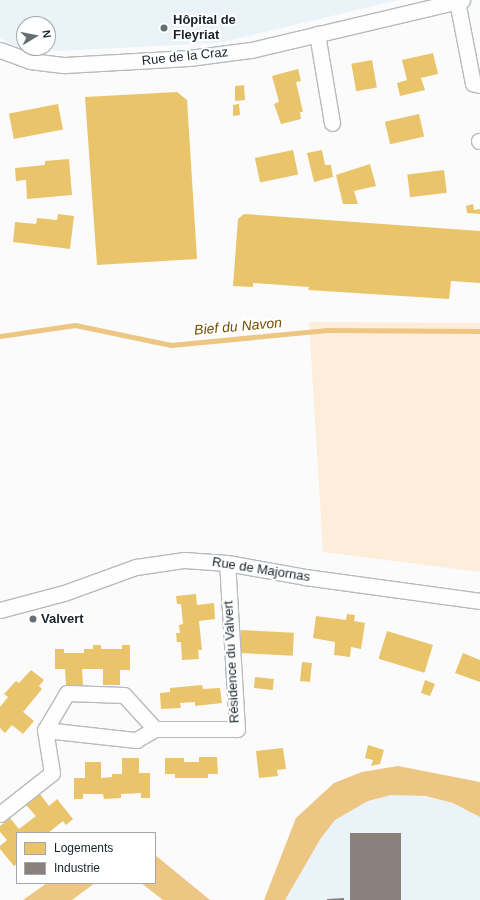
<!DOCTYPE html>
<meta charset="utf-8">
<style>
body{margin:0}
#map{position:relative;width:480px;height:900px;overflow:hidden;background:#fbfbfb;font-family:Arial,sans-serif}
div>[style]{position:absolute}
.built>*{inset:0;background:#eaf3f8}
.green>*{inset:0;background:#fceeda}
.water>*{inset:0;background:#eec683}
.homes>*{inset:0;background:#e9c46a;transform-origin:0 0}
.industry>*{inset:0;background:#8a817c;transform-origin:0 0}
.stream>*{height:5px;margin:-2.5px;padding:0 2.5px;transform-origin:2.5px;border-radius:2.5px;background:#eec683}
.roads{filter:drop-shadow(1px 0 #b5bbbe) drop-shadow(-1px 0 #b5bbbe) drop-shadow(0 1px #b5bbbe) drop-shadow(0 -1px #b5bbbe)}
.minor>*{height:15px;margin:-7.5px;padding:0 7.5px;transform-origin:7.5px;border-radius:7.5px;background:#fefefe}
.dots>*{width:11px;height:11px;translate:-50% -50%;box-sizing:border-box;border:2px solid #fff;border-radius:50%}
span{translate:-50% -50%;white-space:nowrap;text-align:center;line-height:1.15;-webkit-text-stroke:4px #fff;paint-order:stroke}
.poi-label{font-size:13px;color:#18232a;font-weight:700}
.left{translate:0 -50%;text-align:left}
.street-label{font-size:13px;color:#18232a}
.water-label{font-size:14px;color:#744f00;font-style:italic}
.legend{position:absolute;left:16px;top:832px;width:140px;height:52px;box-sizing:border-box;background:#fff;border:1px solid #a3a7aa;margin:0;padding:5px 7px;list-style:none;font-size:12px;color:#18232a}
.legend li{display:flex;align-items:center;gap:8px;height:20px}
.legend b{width:20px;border:1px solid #a3a7aa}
.north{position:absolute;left:16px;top:16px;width:40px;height:40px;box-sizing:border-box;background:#fff;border:1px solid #a3a7aa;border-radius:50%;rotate:80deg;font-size:11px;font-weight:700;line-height:16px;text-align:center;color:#18232a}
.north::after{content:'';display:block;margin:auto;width:14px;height:18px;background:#676f73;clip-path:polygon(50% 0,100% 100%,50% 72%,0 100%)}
</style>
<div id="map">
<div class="built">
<i style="clip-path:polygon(0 0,398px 0,219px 43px,57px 51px,35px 48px,48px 48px,48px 24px,24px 24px,24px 46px,12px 45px,0 38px)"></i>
<i style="clip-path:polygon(391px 795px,413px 795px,453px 803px,480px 817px,480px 900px,285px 900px,321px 838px,335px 820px,368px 801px)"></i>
</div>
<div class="green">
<i style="clip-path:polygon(309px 322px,480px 323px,480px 572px,323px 552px)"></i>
</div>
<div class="water">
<i style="clip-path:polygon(398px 766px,480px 782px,480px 817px,453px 803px,425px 796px,391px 795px,368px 801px,335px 820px,321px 838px,285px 900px,264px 900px,296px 818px,334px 783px,362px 772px)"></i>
<i style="clip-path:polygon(155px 855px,210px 900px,163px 900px,141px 883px,155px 883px)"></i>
<i style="clip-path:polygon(47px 883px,95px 883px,72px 900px,23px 900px)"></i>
</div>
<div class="homes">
<i style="clip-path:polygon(433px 53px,438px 74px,421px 78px,425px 90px,400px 96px,397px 83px,407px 80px,402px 60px)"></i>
<i style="left:372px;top:60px;width:28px;height:21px;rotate:80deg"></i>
<i style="clip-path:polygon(298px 69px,301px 81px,296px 82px,303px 112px,300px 112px,301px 119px,281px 124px,274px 104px,279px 102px,272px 76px)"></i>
<i style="clip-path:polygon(244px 85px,245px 100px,235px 101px,235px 86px)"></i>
<i style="clip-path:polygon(177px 92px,187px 100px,197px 259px,97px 265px,85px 97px)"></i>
<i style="left:58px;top:104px;width:26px;height:50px;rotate:79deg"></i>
<i style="clip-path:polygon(239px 104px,240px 115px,233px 116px,233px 105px)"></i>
<i style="left:419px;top:114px;width:23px;height:35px;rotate:77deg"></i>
<i style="left:293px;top:150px;width:25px;height:39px;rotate:78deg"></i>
<i style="clip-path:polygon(322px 150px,325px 165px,331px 165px,333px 177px,314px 182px,307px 153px)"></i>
<i style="clip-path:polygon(69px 159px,72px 195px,27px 199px,26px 180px,16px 181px,15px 168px,45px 165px,45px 161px)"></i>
<i style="clip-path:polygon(370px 164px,376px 186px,354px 191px,358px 204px,343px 204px,336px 175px)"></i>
<i style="left:444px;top:170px;width:23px;height:37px;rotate:83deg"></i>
<i style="clip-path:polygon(473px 204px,474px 210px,480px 209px,480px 214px,467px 213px,466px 206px)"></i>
<i style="clip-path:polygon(58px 214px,74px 216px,70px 249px,13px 242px,15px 222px,36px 224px,37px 218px,57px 220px)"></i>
<i style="clip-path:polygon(244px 214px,480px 231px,480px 283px,451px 281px,449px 299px,308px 290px,309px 287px,253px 283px,253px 287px,233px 286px,238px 219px)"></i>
<i style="clip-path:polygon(196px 594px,197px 605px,214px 603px,215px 619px,199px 621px,202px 650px,198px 650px,199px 659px,182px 660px,181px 642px,177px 642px,176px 633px,180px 633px,179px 625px,183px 624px,181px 604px,177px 604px,176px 596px)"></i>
<i style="clip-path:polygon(347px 614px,355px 615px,354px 621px,365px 623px,361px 649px,351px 647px,350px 657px,334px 655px,335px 642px,313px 638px,316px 616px,346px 620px)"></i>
<i style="left:241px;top:630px;width:53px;height:23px;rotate:3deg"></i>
<i style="left:387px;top:631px;width:48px;height:29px;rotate:17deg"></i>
<i style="clip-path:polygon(93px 645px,101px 645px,101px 649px,122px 649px,122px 645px,130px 645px,130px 670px,120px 670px,120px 685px,103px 685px,103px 669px,82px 669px,83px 685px,66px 685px,65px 669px,55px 669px,55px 649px,64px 649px,64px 653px,84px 653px,84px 649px,93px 649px)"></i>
<i style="clip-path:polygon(463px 653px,480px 660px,480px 682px,455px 673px)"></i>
<i style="left:302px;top:662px;width:10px;height:19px;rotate:6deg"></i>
<i style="clip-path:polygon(31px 670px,44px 680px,39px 686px,42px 689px,23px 712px,34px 721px,23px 734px,12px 725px,5px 733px,0 728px,0 707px,8px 697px,4px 694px,16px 681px,19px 683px)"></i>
<i style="left:255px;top:677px;width:19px;height:11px;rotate:6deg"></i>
<i style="clip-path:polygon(425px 680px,435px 684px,430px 696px,421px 693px)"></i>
<i style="clip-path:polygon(202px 685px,203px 689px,220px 688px,222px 703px,195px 706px,195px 702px,180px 703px,181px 708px,161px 709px,160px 693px,170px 692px,170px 688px)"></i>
<i style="clip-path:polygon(368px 745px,384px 750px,380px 764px,371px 766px,373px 760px,365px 758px)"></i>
<i style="clip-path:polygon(283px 748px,286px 769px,277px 770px,278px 776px,259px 778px,256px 751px)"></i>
<i style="clip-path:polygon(199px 757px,217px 757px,218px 774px,208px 774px,208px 778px,175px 778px,175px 774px,165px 774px,165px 758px,184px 758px,184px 762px,199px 762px)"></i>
<i style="clip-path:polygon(122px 758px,139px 758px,139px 773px,150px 773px,150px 798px,141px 798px,141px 793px,121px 794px,121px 798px,104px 799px,103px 794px,83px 794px,83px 799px,74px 799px,74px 778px,85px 778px,85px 762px,101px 762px,101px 778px,112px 777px,112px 774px,122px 774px)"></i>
<i style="clip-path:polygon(40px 794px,49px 806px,57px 799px,73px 819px,66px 825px,63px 821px,48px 833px,17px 833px,17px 864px,14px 866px,0 849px,0 846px,7px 840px,0 832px,0 826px,10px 818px,19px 829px,36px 816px,26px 805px)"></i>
</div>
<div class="industry">
<i style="left:350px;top:833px;width:51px;height:67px"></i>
<i style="clip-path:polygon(344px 898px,344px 900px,327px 900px,327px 899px)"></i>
</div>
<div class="stream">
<i style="left:0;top:336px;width:76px;rotate:-8.3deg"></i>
<i style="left:75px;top:325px;width:98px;rotate:11.8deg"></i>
<i style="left:171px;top:345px;width:157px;rotate:-5.5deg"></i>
<i style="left:327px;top:330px;width:153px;rotate:0.4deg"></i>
</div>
<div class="roads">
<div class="minor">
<i style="left:457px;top:1px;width:84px;rotate:79deg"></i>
<i style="left:473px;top:83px;width:7px;rotate:16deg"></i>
<i style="left:317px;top:34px;width:90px;rotate:80.4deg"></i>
<i style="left:0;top:50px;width:32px;rotate:20deg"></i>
<i style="left:30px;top:61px;width:35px;rotate:7deg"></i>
<i style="left:65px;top:65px;width:124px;rotate:-3.2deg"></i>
<i style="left:189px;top:58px;width:63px;rotate:-7.4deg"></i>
<i style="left:251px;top:50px;width:217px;rotate:-13.3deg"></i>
<i style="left:479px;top:141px;width:1px"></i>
<i style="left:0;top:610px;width:66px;rotate:-14.9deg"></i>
<i style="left:64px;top:593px;width:77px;rotate:-19.9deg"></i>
<i style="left:136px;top:567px;width:49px;rotate:-8.3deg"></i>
<i style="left:184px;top:560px;width:43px;rotate:4deg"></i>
<i style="left:227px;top:563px;width:79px;rotate:10.2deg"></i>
<i style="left:305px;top:577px;width:177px;rotate:7.8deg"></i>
<i style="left:45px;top:730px;width:92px;rotate:6.3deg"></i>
<i style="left:136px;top:740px;width:22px;rotate:-30deg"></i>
<i style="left:0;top:814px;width:66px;rotate:-38.3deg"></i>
<i style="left:52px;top:773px;width:44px;rotate:-99.2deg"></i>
<i style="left:45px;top:730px;width:43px;rotate:-59.3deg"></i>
<i style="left:67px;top:693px;width:57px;rotate:2deg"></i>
<i style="left:124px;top:695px;width:46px;rotate:47.6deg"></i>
<i style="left:155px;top:729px;width:82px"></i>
<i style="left:237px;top:729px;width:166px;rotate:-93.4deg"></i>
</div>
</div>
<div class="dots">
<i style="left:164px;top:28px;background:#676f73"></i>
<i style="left:33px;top:619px;background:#676f73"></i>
</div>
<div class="poi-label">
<span class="left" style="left:173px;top:28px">Hôpital de<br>Fleyriat</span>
<span class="left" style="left:41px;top:619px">Valvert</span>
</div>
<div class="street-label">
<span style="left:185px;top:57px;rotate:-6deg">Rue de la Craz</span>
<span style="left:261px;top:570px;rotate:9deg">Rue de Majornas</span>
<span style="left:232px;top:662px;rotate:-93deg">Résidence du Valvert</span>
</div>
<div class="water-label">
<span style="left:238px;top:326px;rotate:-5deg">Bief du Navon</span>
</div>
<ul class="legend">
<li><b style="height:11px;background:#e9c46a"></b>Logements</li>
<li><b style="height:11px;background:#8a817c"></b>Industrie</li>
</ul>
<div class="north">N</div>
</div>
